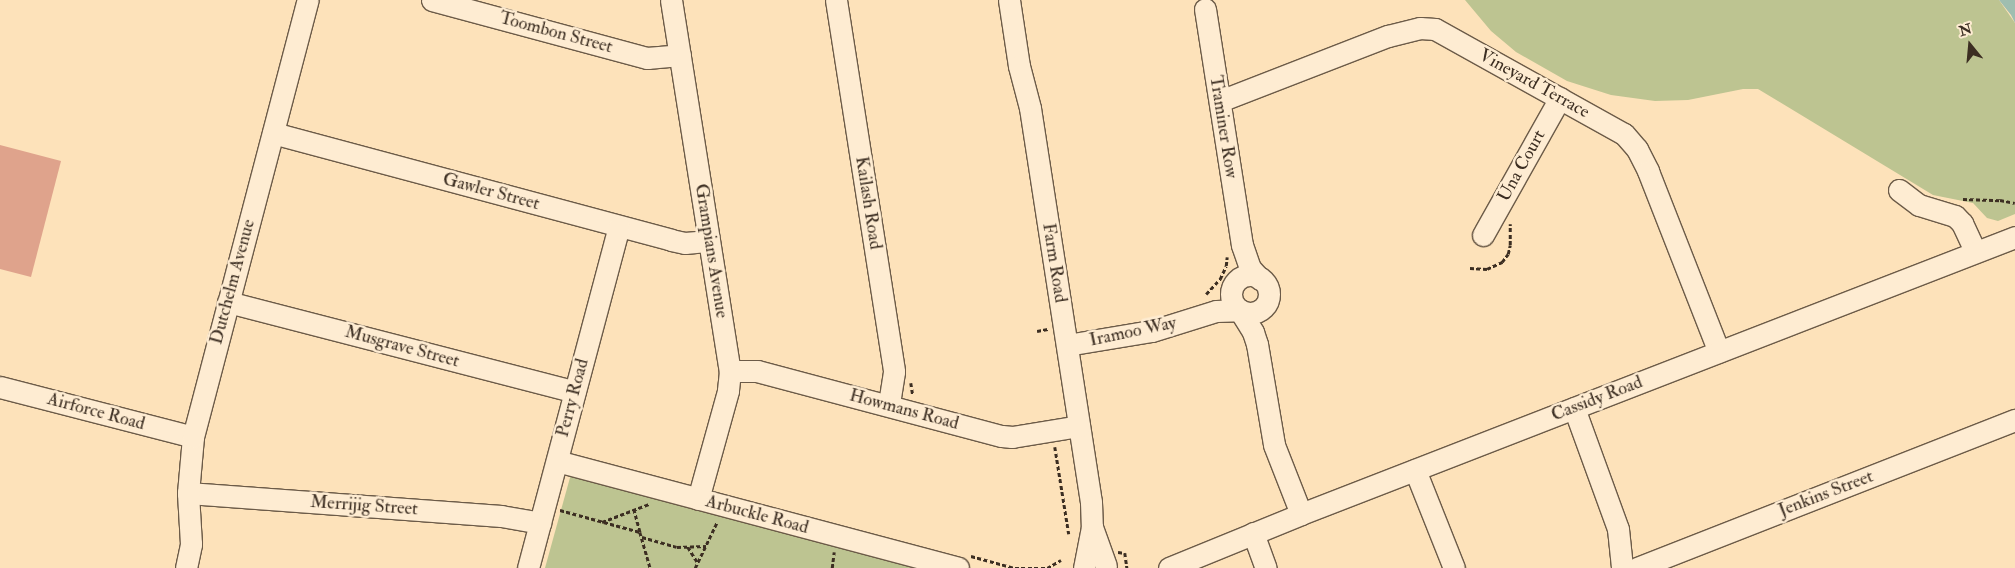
<!DOCTYPE html>
<style>
body{margin:0}
#map{position:relative;width:2015px;height:568px;overflow:hidden;background:#fde2ba;font-family:"IM FELL Double Pica",serif}
div>[style]{position:absolute}
.green>*{inset:0;background:#bdc491}
.water>*{inset:0;background:#9fbeb0}
.building>*{inset:0;background:#dfa38c}
.path>*{height:2.5px;margin-top:-1.25px;transform-origin:0;background:repeating-linear-gradient(90deg,#3c2e22 0 4px,transparent 0 6.5px)}
.roads{filter:drop-shadow(1px 0 #6c5b48) drop-shadow(-1px 0 #6c5b48) drop-shadow(0 1px #6c5b48) drop-shadow(0 -1px #6c5b48)}
.minor>*{height:21px;margin:-10.5px;padding:0 10.5px;transform-origin:10.5px;border-radius:10.5px;background:#feecd2}
.minor>.ring{margin:-10.5px;padding:0;box-sizing:content-box;background:none;border:21px solid #feecd2;border-radius:50%}
span{translate:-50% -50%;white-space:nowrap;text-align:center;line-height:1.15;-webkit-text-stroke:5px #feecd2;paint-order:stroke}
.street-label{font-size:18px;color:#3c2e22}
.north{position:absolute;left:1945px;top:20px;width:50px;height:50px;-webkit-text-stroke:4px #feecd2;paint-order:stroke;rotate:343deg;font-size:14px;font-weight:700;line-height:20px;text-align:center;color:#3c2e22}
.north::after{content:'';display:block;margin:auto;width:18px;height:22px;background:#3c2e22;clip-path:polygon(50% 0,100% 100%,50% 72%,0 100%)}
</style>
<div id="map">
<div class="green">
<i style="clip-path:polygon(1465px 0,1999px 0,2015px 23px,2015px 214px,1998px 221px,1987px 218px,1973px 203px,1933px 195px,1758px 89px,1743px 89px,1688px 100px,1655px 101px,1611px 95px,1567px 81px,1516px 52px,1491px 31px)"></i>
<i style="clip-path:polygon(571px 474px,913px 564px,914px 568px,545px 568px)"></i>
</div>
<div class="water">
<i style="clip-path:polygon(1999px 0,2015px 0,2015px 23px,2011px 15px)"></i>
</div>
<div class="building">
<i style="clip-path:polygon(0 145px,61px 161px,31px 277px,0 269px)"></i>
</div>
<div class="path">
<i style="left:1963px;top:199px;width:37px;rotate:2deg"></i>
<i style="left:2000px;top:200px;width:15px;rotate:11deg"></i>
<i style="left:1470px;top:268px;width:17px;rotate:3deg"></i>
<i style="left:1487px;top:269px;width:17px;rotate:-25deg"></i>
<i style="left:1502px;top:262px;width:10px;rotate:-53deg"></i>
<i style="left:1508px;top:254px;width:9px;rotate:-77deg"></i>
<i style="left:1510px;top:245px;width:21px;rotate:-90deg"></i>
<i style="left:1206px;top:294px;width:21px;rotate:-47deg"></i>
<i style="left:1220px;top:279px;width:14px;rotate:-65deg"></i>
<i style="left:1226px;top:266px;width:9px;rotate:-84deg"></i>
<i style="left:1037px;top:331px;width:11px;rotate:-10deg"></i>
<i style="left:911px;top:383px;width:12px;rotate:81deg"></i>
<i style="left:1055px;top:447px;width:88px;rotate:80.9deg"></i>
<i style="left:634px;top:509px;width:24px;rotate:75deg"></i>
<i style="left:560px;top:510px;width:83px;rotate:15.4deg"></i>
<i style="left:640px;top:532px;width:37px;rotate:74deg"></i>
<i style="left:602px;top:522px;width:50px;rotate:-21deg"></i>
<i style="left:642px;top:537px;width:36px;rotate:16deg"></i>
<i style="left:677px;top:547px;width:29px;rotate:-2deg"></i>
<i style="left:688px;top:547px;width:19px;rotate:58deg"></i>
<i style="left:1118px;top:552px;width:7px;rotate:8deg"></i>
<i style="left:1125px;top:553px;width:15px;rotate:82deg"></i>
<i style="left:971px;top:556px;width:46px;rotate:15.3deg"></i>
<i style="left:1015px;top:568px;width:32px"></i>
<i style="left:1047px;top:568px;width:16px;rotate:-30deg"></i>
<i style="left:695px;top:568px;width:51px;rotate:-64.4deg"></i>
<i style="left:832px;top:568px;width:16px;rotate:-83deg"></i>
</div>
<div class="roads">
<div class="minor">
<i style="left:432px;top:0;width:223px;rotate:15.1deg"></i>
<i style="left:647px;top:58px;width:33px;rotate:-5deg"></i>
<i style="left:671px;top:0;width:376px;rotate:81deg"></i>
<i style="left:730px;top:371px;width:20px;rotate:96deg"></i>
<i style="left:728px;top:391px;width:112px;rotate:105.5deg"></i>
<i style="left:836px;top:0;width:376px;rotate:81.1deg"></i>
<i style="left:894px;top:372px;width:33px;rotate:99deg"></i>
<i style="left:1009px;top:0;width:67px;rotate:81.4deg"></i>
<i style="left:1019px;top:66px;width:43px;rotate:75.3deg"></i>
<i style="left:1030px;top:108px;width:399px;rotate:81.2deg"></i>
<i style="left:1091px;top:502px;width:25px;rotate:88deg"></i>
<i style="left:1092px;top:527px;width:42px;rotate:101deg"></i>
<i style="left:1205px;top:9px;width:239px;rotate:81.1deg"></i>
<i style="left:1242px;top:245px;width:24px;rotate:71deg"></i>
<i style="left:1250px;top:268px;width:15px;rotate:48deg"></i>
<i style="left:1220px;top:101px;width:180px;rotate:-21.2deg"></i>
<i style="left:1388px;top:36px;width:33px;rotate:-14deg"></i>
<i style="left:1420px;top:28px;width:15px;rotate:4deg"></i>
<i style="left:1435px;top:29px;width:216px;rotate:29.1deg"></i>
<i style="left:1624px;top:134px;width:20px;rotate:49deg"></i>
<i style="left:1637px;top:149px;width:25px;rotate:63deg"></i>
<i style="left:1648px;top:171px;width:194px;rotate:68.6deg"></i>
<i style="left:273px;top:133px;width:412px;rotate:15deg"></i>
<i style="left:671px;top:240px;width:14px;rotate:12deg"></i>
<i style="left:685px;top:243px;width:24px;rotate:-5deg"></i>
<i style="left:1899px;top:190px;width:25px;rotate:37deg"></i>
<i style="left:1919px;top:205px;width:38px;rotate:17deg"></i>
<i style="left:1955px;top:216px;width:10px;rotate:45deg"></i>
<i style="left:1962px;top:223px;width:31px;rotate:65deg"></i>
<i style="left:1483px;top:235px;width:157px;rotate:-60.7deg"></i>
<i class="ring" style="left:1231px;top:275px;width:17px;height:17px"></i>
<i style="left:228px;top:302px;width:358px;rotate:14.5deg"></i>
<i style="left:1240px;top:311px;width:25px;rotate:58deg"></i>
<i style="left:1253px;top:332px;width:13px;rotate:72deg"></i>
<i style="left:1257px;top:344px;width:102px;rotate:80.4deg"></i>
<i style="left:1274px;top:445px;width:74px;rotate:68.6deg"></i>
<i style="left:1067px;top:345px;width:86px;rotate:-9.4deg"></i>
<i style="left:1152px;top:331px;width:67px;rotate:-17.4deg"></i>
<i style="left:1216px;top:311px;width:24px;rotate:-2deg"></i>
<i style="left:730px;top:371px;width:27px"></i>
<i style="left:757px;top:371px;width:253px;rotate:14.9deg"></i>
<i style="left:1002px;top:436px;width:10px;rotate:6deg"></i>
<i style="left:1012px;top:437px;width:68px;rotate:-9.3deg"></i>
<i style="left:0;top:387px;width:199px;rotate:14.5deg"></i>
<i style="left:1574px;top:408px;width:129px;rotate:70deg"></i>
<i style="left:1618px;top:529px;width:39px;rotate:84deg"></i>
<i style="left:557px;top:461px;width:415px;rotate:14.9deg"></i>
<i style="left:1415px;top:470px;width:105px;rotate:68.3deg"></i>
<i style="left:188px;top:493px;width:314px;rotate:4.2deg"></i>
<i style="left:501px;top:516px;width:40px;rotate:10deg"></i>
<i style="left:1092px;top:527px;width:41px;rotate:70.3deg"></i>
<i style="left:1253px;top:533px;width:37px;rotate:70deg"></i>
<i style="left:186px;top:568px;width:25px;rotate:-78deg"></i>
<i style="left:191px;top:544px;width:51px;rotate:-93.4deg"></i>
<i style="left:188px;top:493px;width:56px;rotate:-84.9deg"></i>
<i style="left:193px;top:437px;width:452px;rotate:-75.3deg"></i>
<i style="left:528px;top:568px;width:353px;rotate:-75.1deg"></i>
<i style="left:1169px;top:568px;width:143px;rotate:-22.2deg"></i>
<i style="left:1301px;top:514px;width:766px;rotate:-21.2deg"></i>
<i style="left:1637px;top:568px;width:406px;rotate:-21.4deg"></i>
</div>
</div>
<div class="street-label">
<span style="left:556px;top:33px;rotate:15deg">Toombon Street</span>
<span style="left:1534px;top:84px;rotate:29deg">Vineyard Terrace</span>
<span style="left:1223px;top:127px;rotate:81deg">Traminer Row</span>
<span style="left:1522px;top:166px;rotate:-61deg">Una Court</span>
<span style="left:491px;top:192px;rotate:15deg">Gawler Street</span>
<span style="left:868px;top:203px;rotate:81deg">Kailash Road</span>
<span style="left:711px;top:251px;rotate:81deg">Grampians Avenue</span>
<span style="left:1054px;top:263px;rotate:81deg">Farm Road</span>
<span style="left:233px;top:282px;rotate:-75deg">Dutchelm Avenue</span>
<span style="left:1133px;top:332px;rotate:-12deg">Iramoo Way</span>
<span style="left:402px;top:347px;rotate:15deg">Musgrave Street</span>
<span style="left:573px;top:398px;rotate:-75deg">Perry Road</span>
<span style="left:1597px;top:399px;rotate:-21deg">Cassidy Road</span>
<span style="left:904px;top:410px;rotate:15deg">Howmans Road</span>
<span style="left:96px;top:412px;rotate:15deg">Airforce Road</span>
<span style="left:1826px;top:494px;rotate:-21deg">Jenkins Street</span>
<span style="left:364px;top:506px;rotate:4deg">Merrijig Street</span>
<span style="left:757px;top:515px;rotate:15deg">Arbuckle Road</span>
</div>
<div class="north">N</div>
</div>
